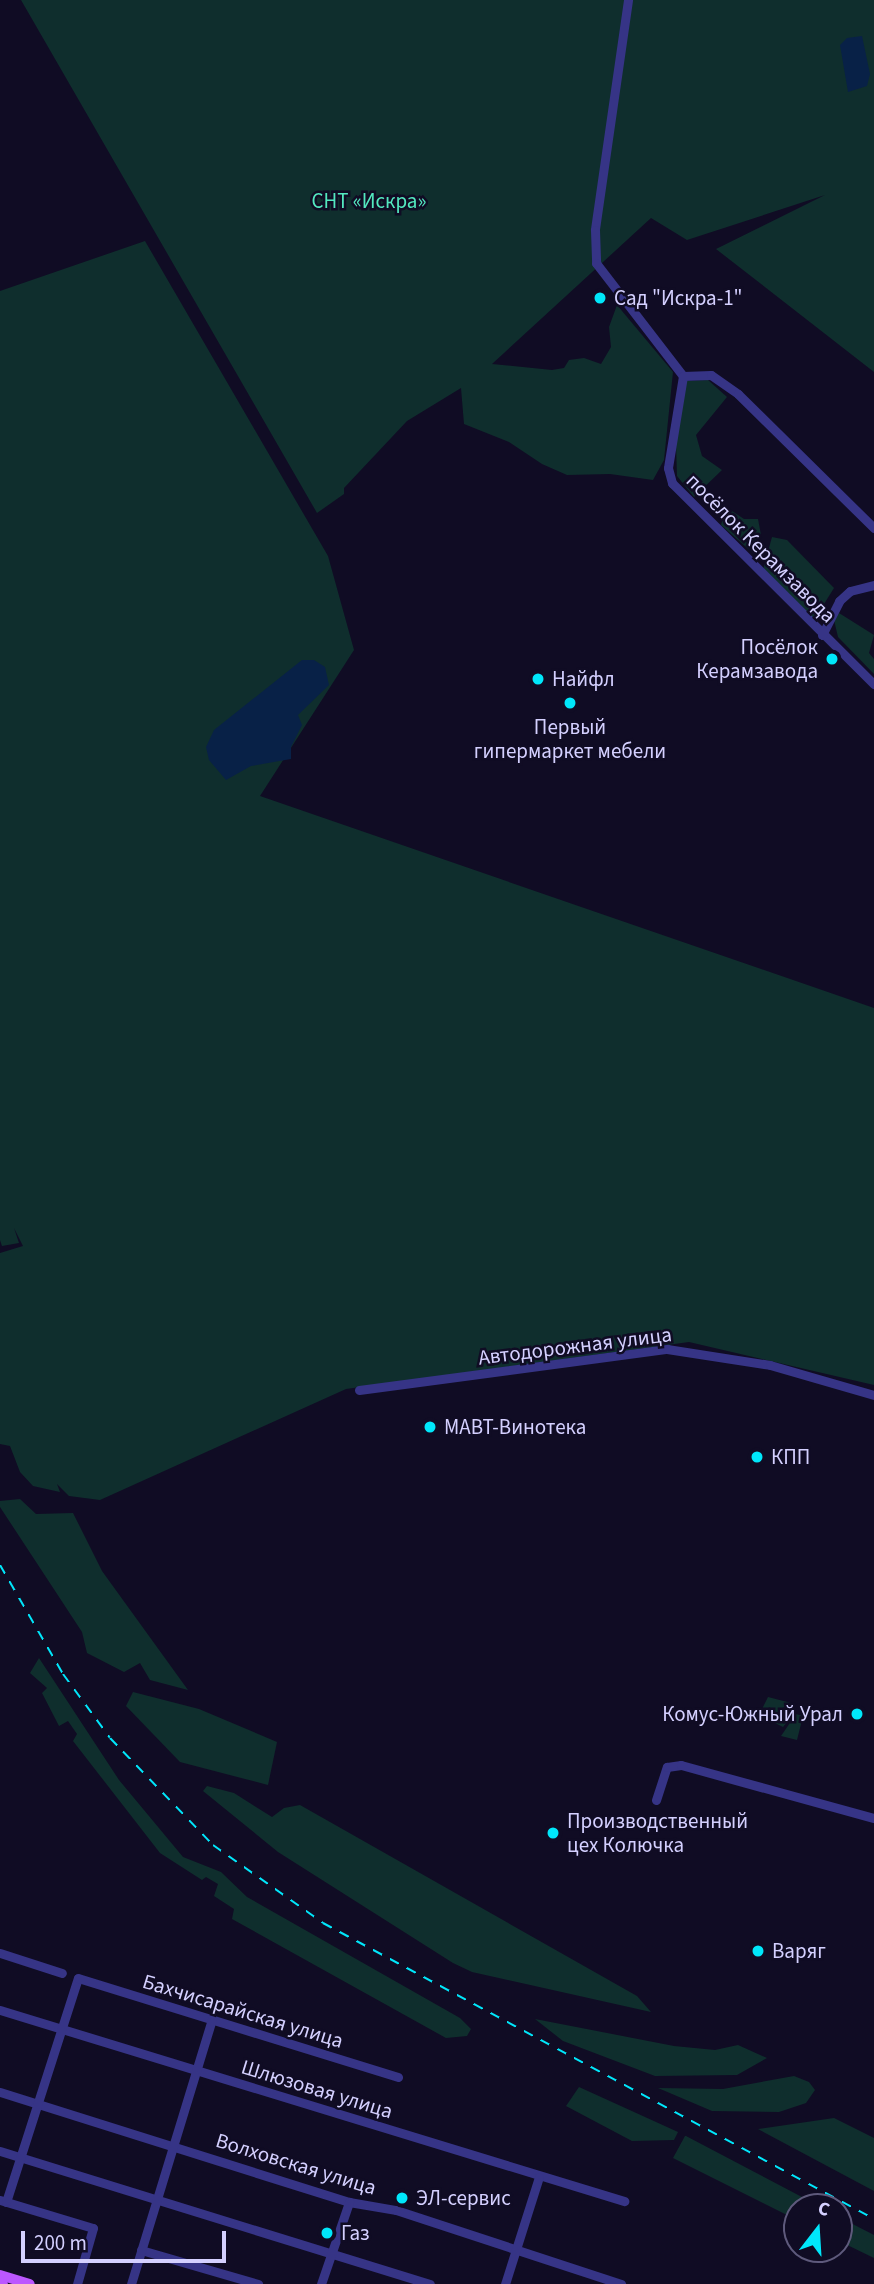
<!DOCTYPE html>
<meta charset="utf-8">
<style>
body{margin:0}
#map{position:relative;width:874px;height:2284px;overflow:hidden;background:#100c24;font-family:"Source Sans 3",sans-serif}
div>[style]{position:absolute}
.green>*{inset:0;background:#0f2e2d}
.water>*{inset:0;background:#082147}
.minor>*{height:9px;margin:-4.5px;padding:0 4.5px;transform-origin:4.5px;border-radius:4.5px;background:#363486}
.major>*{height:10px;margin:-5px;padding:0 5px;transform-origin:5px;border-radius:5px;background:#bc57ff}
.rail>*{height:2px;margin-top:-1px;transform-origin:0;background:repeating-linear-gradient(90deg,#00e7fb 0 10px,transparent 0 19px)}
.dots>*{width:19px;height:19px;translate:-50% -50%;box-sizing:border-box;border:4px solid #100c24;border-radius:50%}
span{translate:-50% -50%;white-space:nowrap;text-align:center;line-height:1.15;-webkit-text-stroke:5px #100c24;paint-order:stroke}
.park-label{font-size:21px;color:#53e7bf}
.poi-label{font-size:21px;color:#d4d0ff}
.left{translate:0 -50%;text-align:left}
.right{translate:-100% -50%;text-align:right}
.street-label{font-size:21px;color:#d4d0ff}
.north{position:absolute;left:783px;top:2193px;width:70px;height:70px;box-sizing:border-box;background:#100c24;border:2px solid #5e5a7c;border-radius:50%;rotate:17deg;font-size:19px;font-weight:700;line-height:28px;text-align:center;color:#d4d0ff}
.north::after{content:'';display:block;margin:auto;width:24px;height:32px;background:#00e7fb;clip-path:polygon(50% 0,100% 100%,50% 72%,0 100%)}
.scale{position:absolute;left:21px;top:2231px;width:205px;height:32px;box-sizing:border-box;border:4px solid #d4d0ff;border-top:0;padding-left:9px;font-size:21px;line-height:24px;white-space:nowrap;color:#d4d0ff;-webkit-text-stroke:5px #100c24;paint-order:stroke}
</style>
<div id="map">
<div class="green">
<i style="clip-path:polygon(21px 0,874px 0,874px 372px,716px 249px,825px 195px,687px 240px,651px 218px,492px 364px,552px 370px,564px 368px,569px 360px,584px 358px,601px 364px,611px 347px,609px 327px,617px 305px,673px 372px,664px 460px,653px 480px,610px 474px,567px 475px,542px 464px,509px 442px,464px 424px,461px 388px,407px 421px,344px 488px,344px 494px,317px 513px)"></i>
<i style="clip-path:polygon(145px 241px,328px 556px,354px 650px,260px 796px,874px 1008px,874px 1385px,689px 1342px,346px 1389px,100px 1500px,69px 1496px,57px 1484px,60px 1492px,33px 1486px,20px 1472px,10px 1446px,0 1444px,0 1253px,23px 1246px,14px 1228px,19px 1243px,2px 1246px,0 1240px,0 291px)"></i>
<i style="clip-path:polygon(708px 380px,727px 397px,696px 435px,702px 456px,722px 470px,694px 497px,677px 476px,676px 445px,686px 381px)"></i>
<i style="clip-path:polygon(726px 507px,744px 519px,758px 519px,761px 535px,754px 554px,721px 525px)"></i>
<i style="clip-path:polygon(772px 537px,787px 540px,834px 588px,814px 620px,763px 570px)"></i>
<i style="clip-path:polygon(839px 613px,874px 635px,869px 653px,874px 659px,874px 674px,838px 637px,834px 620px)"></i>
<i style="clip-path:polygon(20px 1499px,36px 1514px,73px 1513px,102px 1571px,188px 1690px,150px 1680px,140px 1663px,124px 1672px,87px 1653px,82px 1632px,0 1507px,0 1501px)"></i>
<i style="clip-path:polygon(39px 1658px,119px 1780px,183px 1857px,221px 1872px,247px 1897px,460px 2018px,471px 2029px,467px 2036px,446px 2038px,232px 1919px,234px 1909px,214px 1896px,218px 1884px,206px 1877px,202px 1880px,160px 1853px,73px 1741px,77px 1734px,68px 1721px,59px 1726px,42px 1693px,47px 1688px,30px 1673px)"></i>
<i style="clip-path:polygon(133px 1692px,199px 1709px,277px 1742px,268px 1785px,180px 1762px,126px 1706px)"></i>
<i style="clip-path:polygon(768px 1697px,795px 1704px,789px 1719px,779px 1715px,778px 1720px,788px 1721px,783px 1727px,759px 1715px)"></i>
<i style="clip-path:polygon(796px 1714px,803px 1716px,797px 1740px,781px 1736px)"></i>
<i style="clip-path:polygon(207px 1786px,234px 1793px,272px 1817px,284px 1808px,300px 1805px,637px 1996px,651px 2012px,472px 1972px,453px 1963px,278px 1852px,203px 1791px)"></i>
<i style="clip-path:polygon(535px 2019px,674px 2046px,715px 2050px,738px 2045px,767px 2058px,737px 2075px,655px 2076px,563px 2041px)"></i>
<i style="clip-path:polygon(794px 2076px,809px 2082px,815px 2090px,806px 2103px,779px 2112px,712px 2111px,658px 2088px,723px 2089px)"></i>
<i style="clip-path:polygon(579px 2087px,678px 2132px,674px 2140px,632px 2141px,566px 2106px)"></i>
<i style="clip-path:polygon(834px 2118px,874px 2138px,874px 2191px,758px 2129px)"></i>
<i style="clip-path:polygon(685px 2136px,686px 2136px,821px 2207px,797px 2207px,797px 2220px,673px 2158px)"></i>
<i style="clip-path:polygon(839px 2217px,874px 2235px,874px 2258px,839px 2241px)"></i>
</div>
<div class="water">
<i style="clip-path:polygon(862px 36px,870px 74px,867px 86px,848px 92px,840px 45px,847px 38px)"></i>
<i style="clip-path:polygon(302px 660px,314px 660px,325px 667px,329px 685px,298px 715px,302px 725px,291px 747px,291px 759px,251px 766px,226px 780px,209px 760px,206px 747px,214px 730px)"></i>
</div>
<div class="minor">
<i style="left:628px;top:0;width:232px;rotate:98.2deg"></i>
<i style="left:595px;top:230px;width:33px;rotate:88deg"></i>
<i style="left:596px;top:263px;width:143px;rotate:52.4deg"></i>
<i style="left:683px;top:376px;width:93px;rotate:99.3deg"></i>
<i style="left:668px;top:468px;width:16px;rotate:75deg"></i>
<i style="left:672px;top:483px;width:285px;rotate:44.9deg"></i>
<i style="left:683px;top:376px;width:28px;rotate:-2deg"></i>
<i style="left:711px;top:375px;width:33px;rotate:35deg"></i>
<i style="left:738px;top:394px;width:191px;rotate:44.6deg"></i>
<i style="left:822px;top:635px;width:38px;rotate:-63deg"></i>
<i style="left:839px;top:601px;width:15px;rotate:-42deg"></i>
<i style="left:850px;top:591px;width:25px;rotate:-14deg"></i>
<i style="left:359px;top:1390px;width:311px;rotate:-7.6deg"></i>
<i style="left:667px;top:1349px;width:104px;rotate:8.8deg"></i>
<i style="left:770px;top:1365px;width:108px;rotate:16.1deg"></i>
<i style="left:656px;top:1800px;width:35px;rotate:-72deg"></i>
<i style="left:667px;top:1767px;width:14px;rotate:-8deg"></i>
<i style="left:681px;top:1765px;width:200px;rotate:15.4deg"></i>
<i style="left:0;top:1953px;width:65px;rotate:17.9deg"></i>
<i style="left:0;top:2010px;width:653px;rotate:17.02deg"></i>
<i style="left:0;top:2092px;width:366px;rotate:17.5deg"></i>
<i style="left:349px;top:2202px;width:48px;rotate:9.7deg"></i>
<i style="left:396px;top:2210px;width:237px;rotate:18.2deg"></i>
<i style="left:0;top:2151px;width:450px;rotate:17.2deg"></i>
<i style="left:0;top:2200px;width:97px;rotate:16.8deg"></i>
<i style="left:93px;top:2228px;width:58px;rotate:105.9deg"></i>
<i style="left:6px;top:2202px;width:235px;rotate:-72.2deg"></i>
<i style="left:78px;top:1978px;width:335px;rotate:17.2deg"></i>
<i style="left:141px;top:2250px;width:122px;rotate:16.2deg"></i>
<i style="left:131px;top:2284px;width:277px;rotate:-73deg"></i>
<i style="left:321px;top:2284px;width:87px;rotate:-71.1deg"></i>
<i style="left:505px;top:2284px;width:112px;rotate:-72.4deg"></i>
</div>
<div class="major">
<i style="left:0;top:2275px;width:31px;rotate:17deg"></i>
<i style="left:0;top:2283px;width:3px;rotate:18deg"></i>
</div>
<div class="rail">
<i style="left:0;top:1565px;width:126px;rotate:60deg"></i>
<i style="left:63px;top:1674px;width:79px;rotate:53.7deg"></i>
<i style="left:110px;top:1738px;width:149px;rotate:46.1deg"></i>
<i style="left:213px;top:1845px;width:135px;rotate:35.3deg"></i>
<i style="left:323px;top:1923px;width:625px;rotate:28.24deg"></i>
</div>
<div class="dots">
<i style="left:600px;top:298px;background:#00e7fb"></i>
<i style="left:832px;top:659px;background:#00e7fb"></i>
<i style="left:538px;top:679px;background:#00e7fb"></i>
<i style="left:570px;top:703px;background:#00e7fb"></i>
<i style="left:430px;top:1427px;background:#00e7fb"></i>
<i style="left:757px;top:1457px;background:#00e7fb"></i>
<i style="left:857px;top:1714px;background:#00e7fb"></i>
<i style="left:553px;top:1833px;background:#00e7fb"></i>
<i style="left:758px;top:1951px;background:#00e7fb"></i>
<i style="left:402px;top:2198px;background:#00e7fb"></i>
<i style="left:327px;top:2233px;background:#00e7fb"></i>
</div>
<div class="park-label">
<span style="left:369px;top:201px">СНТ «Искра»</span>
</div>
<div class="poi-label">
<span class="left" style="left:614px;top:298px">Сад "Искра-1"</span>
<span class="right" style="left:818px;top:659px">Посёлок<br>Керамзавода</span>
<span class="left" style="left:552px;top:679px">Найфл</span>
<span style="left:570px;top:739px">Первый<br>гипермаркет мебели</span>
<span class="left" style="left:444px;top:1427px">МАВТ-Винотека</span>
<span class="left" style="left:771px;top:1457px">КПП</span>
<span class="right" style="left:843px;top:1714px">Комус-Южный Урал</span>
<span class="left" style="left:567px;top:1833px">Производственный<br>цех Колючка</span>
<span class="left" style="left:772px;top:1951px">Варяг</span>
<span class="left" style="left:416px;top:2198px">ЭЛ-сервис</span>
<span class="left" style="left:341px;top:2233px">Газ</span>
</div>
<div class="street-label">
<span style="left:761px;top:548px;rotate:45deg">посёлок Керамзавода</span>
<span style="left:575px;top:1346px;rotate:-7deg">Автодорожная улица</span>
<span style="left:243px;top:2011px;rotate:17deg">Бахчисарайская улица</span>
<span style="left:317px;top:2089px;rotate:17deg">Шлюзовая улица</span>
<span style="left:296px;top:2164px;rotate:17deg">Волховская улица</span>
</div>
<div class="north">С</div>
<div class="scale">200 m</div>
</div>
